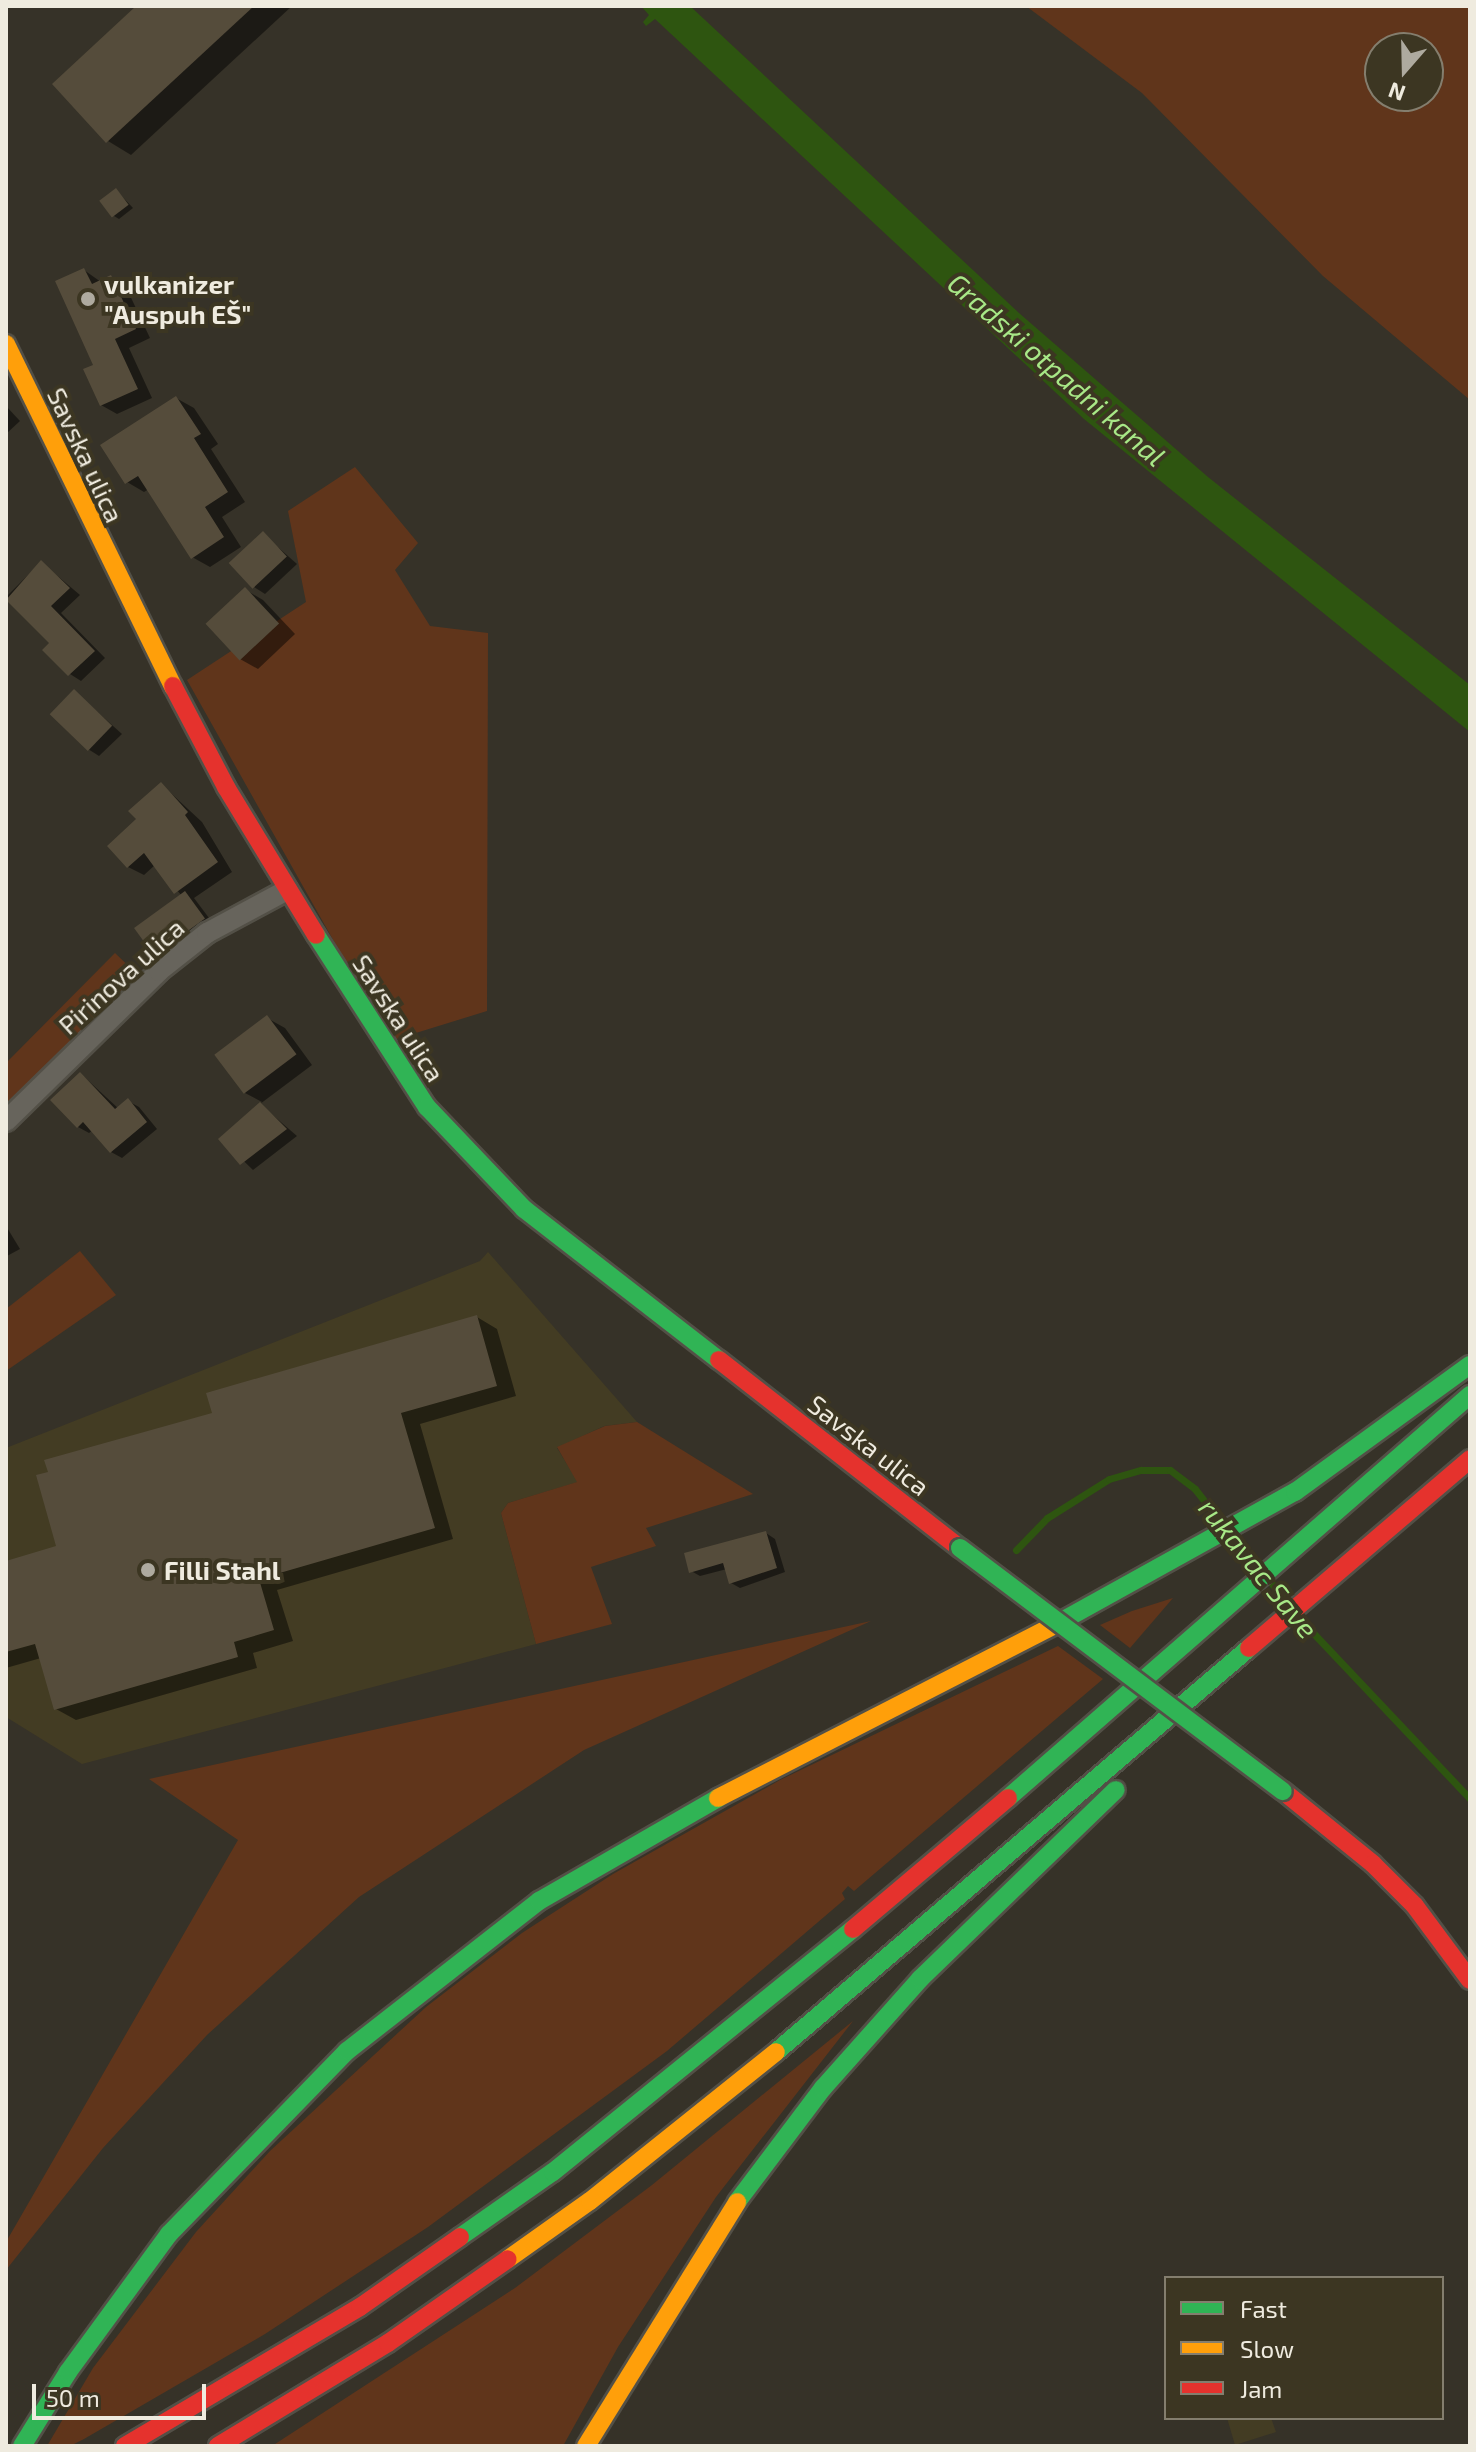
<!DOCTYPE html>
<meta charset="utf-8">
<style>
body{margin:0}
#map{position:relative;width:1476px;height:2452px;overflow:hidden;background:#363228;font-family:"Exo 2",sans-serif}
div>[style]{position:absolute}
.built>*{inset:0;background:#433c23}
.green>*{inset:0;background:#60351b}
.water>*{inset:0;background:#2e5510}
.shadow>*{inset:0;background:#0007}
.stream>*{height:7px;margin:-3.5px;padding:0 3.5px;transform-origin:3.5px;border-radius:3.5px;background:#2e5510}
.building>*{inset:0;background:#554c3b;transform-origin:0 0}
.roads{filter:drop-shadow(2px 0 #535047) drop-shadow(-2px 0 #535047) drop-shadow(0 2px #535047) drop-shadow(0 -2px #535047)}
.street>*{height:20px;margin:-10px;padding:0 10px;transform-origin:10px;border-radius:10px;background:#67645c}
.fast>*{height:18px;margin:-9px;padding:0 9px;transform-origin:9px;border-radius:9px;background:#30b455}
.slow>*{height:18px;margin:-9px;padding:0 9px;transform-origin:9px;border-radius:9px;background:#ff9f0a}
.jam>*{height:18px;margin:-9px;padding:0 9px;transform-origin:9px;border-radius:9px;background:#e5322d}
.bridges{filter:drop-shadow(2px 0 #535047) drop-shadow(-2px 0 #535047) drop-shadow(0 2px #535047) drop-shadow(0 -2px #535047)}
.fast-bridge>*{height:18px;margin:-9px;padding:0 9px;transform-origin:9px;border-radius:9px;background:#30b455}
.dots>*{width:22px;height:22px;translate:-50% -50%;box-sizing:border-box;border:4px solid #3c3622;border-radius:50%}
span{translate:-50% -50%;white-space:nowrap;text-align:center;line-height:1.15;-webkit-text-stroke:8px #3c3622;paint-order:stroke}
.poi-label{font-size:26px;color:#efebdf;font-weight:700}
.left{translate:0 -50%;text-align:left}
.street-label{font-size:26px;color:#efebdf}
.water-label{font-size:28px;color:#a8e887;font-style:italic}
.frame{position:absolute;inset:0;border:8px solid #efebdf;pointer-events:none}
.legend{position:absolute;left:1164px;top:2276px;width:280px;height:144px;box-sizing:border-box;background:#3c3622;border:2px solid #847e6e;margin:0;padding:10px 14px;list-style:none;font-size:24px;color:#efebdf}
.legend li{display:flex;align-items:center;gap:16px;height:40px}
.legend b{width:40px;border:2px solid #847e6e}
.north{position:absolute;left:1364px;top:32px;width:80px;height:80px;box-sizing:border-box;background:#3c3622;border:2px solid #847e6e;border-radius:50%;rotate:200deg;font-size:22px;font-weight:700;line-height:32px;text-align:center;color:#efebdf}
.north::after{content:'';display:block;margin:auto;width:28px;height:36px;background:#aeaa9f;clip-path:polygon(50% 0,100% 100%,50% 72%,0 100%)}
.scale{position:absolute;left:32px;top:2384px;width:174px;height:36px;box-sizing:border-box;border:4px solid #efebdf;border-top:0;padding-left:10px;font-size:24px;line-height:28px;white-space:nowrap;color:#efebdf;-webkit-text-stroke:6px #3c3622;paint-order:stroke}
</style>
<div id="map">
<div class="built">
<i style="clip-path:polygon(488px 1252px,637px 1422px,604px 1426px,557px 1448px,578px 1482px,508px 1503px,501px 1513px,536px 1644px,82px 1764px,6px 1717px,6px 1448px,480px 1261px)"></i>
<i style="clip-path:polygon(1227px 2418px,1271px 2418px,1276px 2432px,1235px 2445px)"></i>
</div>
<div class="green">
<i style="clip-path:polygon(evenodd,1026px 6px,1470px 6px,1470px 400px,1323px 276px,1142px 93px,1026px 6px,1428px 48px,1428px 96px,1380px 96px,1380px 48px,1428px 48px)"></i>
<i style="clip-path:polygon(355px 467px,418px 543px,395px 570px,430px 626px,488px 633px,487px 1011px,390px 1041px,187px 680px,306px 602px,288px 511px)"></i>
<i style="clip-path:polygon(115px 953px,142px 979px,6px 1110px,6px 1063px)"></i>
<i style="clip-path:polygon(80px 1251px,116px 1295px,6px 1371px,6px 1309px)"></i>
<i style="clip-path:polygon(637px 1422px,753px 1494px,646px 1528px,656px 1546px,591px 1567px,612px 1624px,536px 1644px,501px 1513px,508px 1503px,577px 1482px,557px 1447px,605px 1426px)"></i>
<i style="clip-path:polygon(1173px 1598px,1130px 1648px,1100px 1625px,1132px 1611px)"></i>
<i style="clip-path:polygon(871px 1621px,584px 1750px,359px 1897px,207px 2035px,103px 2148px,6px 2270px,6px 2242px,238px 1840px,149px 1779px)"></i>
<i style="clip-path:polygon(1058px 1646px,1103px 1679px,854px 1891px,848px 1886px,842px 1893px,845px 1899px,667px 2051px,428px 2227px,265px 2334px,84px 2439px,70px 2446px,47px 2446px,93px 2368px,196px 2232px,270px 2151px,426px 2007px,522px 1933px,613px 1874px,780px 1780px)"></i>
<i style="clip-path:polygon(853px 2021px,716px 2197px,618px 2347px,563px 2446px,272px 2446px,515px 2288px,652px 2185px)"></i>
</div>
<div class="water">
<i style="clip-path:polygon(641px 6px,690px 6px,1019px 313px,1208px 477px,1470px 685px,1470px 732px,1084px 419px,655px 19px,646px 26px,643px 22px,649px 15px)"></i>
</div>
<div class="shadow">
<i style="clip-path:polygon(139px 6px,292px 6px,131px 155px,108px 141px)"></i>
<i style="clip-path:polygon(116px 190px,133px 208px,119px 219px,114px 216px)"></i>
<i style="clip-path:polygon(84px 270px,101px 282px,111px 278px,126px 287px,150px 338px,129px 348px,152px 398px,117px 414px,101px 405px)"></i>
<i style="clip-path:polygon(176px 398px,194px 408px,218px 444px,211px 449px,245px 502px,222px 517px,241px 547px,210px 567px,192px 557px,149px 489px,144px 492px,127px 482px)"></i>
<i style="clip-path:polygon(6px 406px,20px 421px,6px 434px)"></i>
<i style="clip-path:polygon(263px 534px,297px 564px,265px 594px,254px 587px)"></i>
<i style="clip-path:polygon(41px 562px,80px 595px,61px 613px,105px 658px,81px 681px,70px 674px,52px 643px,6px 597px)"></i>
<i style="clip-path:polygon(246px 590px,263px 600px,295px 634px,258px 669px,240px 659px)"></i>
<i style="clip-path:polygon(74px 691px,122px 734px,99px 756px,88px 749px)"></i>
<i style="clip-path:polygon(161px 784px,202px 822px,232px 872px,194px 898px,215px 926px,167px 963px,155px 956px,182px 896px,155px 865px,144px 875px,128px 867px,139px 819px)"></i>
<i style="clip-path:polygon(267px 1018px,285px 1028px,312px 1065px,260px 1104px,297px 1136px,253px 1170px,221px 1139px,262px 1102px,245px 1093px)"></i>
<i style="clip-path:polygon(81px 1074px,119px 1109px,128px 1101px,139px 1107px,157px 1129px,122px 1158px,111px 1152px,93px 1130px,89px 1133px,78px 1127px)"></i>
<i style="clip-path:polygon(6px 1226px,20px 1249px,7px 1256px,6px 1255px)"></i>
<i style="clip-path:polygon(477px 1317px,497px 1329px,516px 1396px,420px 1424px,453px 1539px,277px 1590px,293px 1641px,253px 1653px,257px 1668px,76px 1720px,56px 1709px,41px 1658px,6px 1668px,6px 1563px,58px 1548px,214px 1414px)"></i>
<i style="clip-path:polygon(766px 1533px,775px 1539px,785px 1572px,740px 1588px,731px 1583px,727px 1569px,700px 1576px,691px 1571px)"></i>
</div>
<div class="stream">
<i style="left:1233px;top:1537px;width:40px;rotate:51deg"></i>
<i style="left:1016px;top:1550px;width:45px;rotate:-45.9deg"></i>
<i style="left:1047px;top:1518px;width:73px;rotate:-32.2deg"></i>
<i style="left:1109px;top:1479px;width:33px;rotate:-16deg"></i>
<i style="left:1141px;top:1470px;width:29px"></i>
<i style="left:1170px;top:1470px;width:31px;rotate:37deg"></i>
<i style="left:1195px;top:1489px;width:41px;rotate:52deg"></i>
<i style="left:1269px;top:1580px;width:28px;rotate:52deg"></i>
<i style="left:1299px;top:1618px;width:249px;rotate:46.6deg"></i>
</div>
<div class="building">
<i style="clip-path:polygon(136px 6px,254px 6px,106px 143px,52px 84px)"></i>
<i style="left:116px;top:188px;width:21px;height:21px;rotate:53deg"></i>
<i style="clip-path:polygon(84px 268px,92px 284px,111px 275px,136px 329px,115px 339px,138px 389px,100px 406px,83px 369px,93px 365px,55px 281px)"></i>
<i style="clip-path:polygon(176px 396px,201px 434px,194px 438px,228px 492px,205px 507px,224px 537px,191px 559px,138px 476px,125px 484px,100px 445px)"></i>
<i style="left:263px;top:531px;width:35px;height:47px;rotate:47deg"></i>
<i style="clip-path:polygon(41px 560px,70px 588px,51px 606px,95px 651px,68px 676px,42px 650px,49px 643px,6px 600px)"></i>
<i style="left:245px;top:587px;width:50px;height:54px;rotate:47deg"></i>
<i style="left:74px;top:689px;width:53px;height:35px;rotate:44deg"></i>
<i style="clip-path:polygon(161px 782px,188px 812px,185px 815px,218px 862px,174px 894px,144px 853px,127px 868px,107px 846px,136px 819px,128px 811px)"></i>
<i style="left:185px;top:891px;width:34px;height:63px;rotate:54deg"></i>
<i style="left:267px;top:1015px;width:49px;height:66px;rotate:53deg"></i>
<i style="clip-path:polygon(80px 1072px,115px 1109px,128px 1098px,147px 1122px,110px 1153px,83px 1122px,77px 1128px,50px 1100px)"></i>
<i style="clip-path:polygon(260px 1102px,287px 1129px,240px 1165px,218px 1139px)"></i>
<i style="clip-path:polygon(477px 1315px,497px 1386px,401px 1413px,435px 1528px,259px 1579px,274px 1630px,234px 1642px,238px 1657px,54px 1710px,35px 1644px,6px 1652px,6px 1561px,56px 1546px,36px 1475px,48px 1472px,44px 1460px,212px 1413px,206px 1393px)"></i>
<i style="clip-path:polygon(766px 1531px,777px 1568px,729px 1584px,723px 1563px,689px 1573px,684px 1553px)"></i>
</div>
<div class="roads">
<div class="street">
<i style="left:6px;top:1121px;width:214px;rotate:-44.4deg"></i>
<i style="left:159px;top:971px;width:61px;rotate:-38.4deg"></i>
<i style="left:207px;top:933px;width:91px;rotate:-28.3deg"></i>
</div>
<div class="fast">
<i style="left:316px;top:935px;width:205px;rotate:57.2deg"></i>
<i style="left:427px;top:1107px;width:141px;rotate:46.4deg"></i>
<i style="left:524px;top:1209px;width:247px;rotate:37.8deg"></i>
<i style="left:1060px;top:1622px;width:269px;rotate:-29deg"></i>
<i style="left:1295px;top:1492px;width:216px;rotate:-36deg"></i>
<i style="left:1008px;top:1798px;width:613px;rotate:-41.1deg"></i>
<i style="left:776px;top:2052px;width:622px;rotate:-40.5deg"></i>
<i style="left:737px;top:2202px;width:143px;rotate:-53deg"></i>
<i style="left:823px;top:2088px;width:146px;rotate:-48.3deg"></i>
<i style="left:920px;top:1979px;width:272px;rotate:-44deg"></i>
<i style="left:460px;top:2237px;width:113px;rotate:-35deg"></i>
<i style="left:553px;top:2172px;width:386px;rotate:-39deg"></i>
<i style="left:22px;top:2446px;width:87px;rotate:-58.1deg"></i>
<i style="left:68px;top:2372px;width:171px;rotate:-53.8deg"></i>
<i style="left:169px;top:2234px;width:255px;rotate:-45.8deg"></i>
<i style="left:347px;top:2051px;width:244px;rotate:-38deg"></i>
<i style="left:539px;top:1901px;width:207px;rotate:-29.9deg"></i>
</div>
<div class="slow">
<i style="left:6px;top:344px;width:381px;rotate:64deg"></i>
<i style="left:718px;top:1798px;width:385px;rotate:-27.2deg"></i>
<i style="left:508px;top:2259px;width:100px;rotate:-35.3deg"></i>
<i style="left:590px;top:2201px;width:238px;rotate:-38.7deg"></i>
<i style="left:586px;top:2446px;width:287px;rotate:-58.2deg"></i>
</div>
<div class="jam">
<i style="left:173px;top:686px;width:114px;rotate:62.3deg"></i>
<i style="left:226px;top:787px;width:173px;rotate:58.7deg"></i>
<i style="left:719px;top:1360px;width:306px;rotate:38deg"></i>
<i style="left:1249px;top:1648px;width:291px;rotate:-40.5deg"></i>
<i style="left:1283px;top:1791px;width:116px;rotate:39deg"></i>
<i style="left:1373px;top:1864px;width:59px;rotate:45deg"></i>
<i style="left:1415px;top:1906px;width:92px;rotate:53.4deg"></i>
<i style="left:853px;top:1929px;width:203px;rotate:-40.2deg"></i>
<i style="left:125px;top:2446px;width:273px;rotate:-30.6deg"></i>
<i style="left:360px;top:2307px;width:122px;rotate:-35deg"></i>
<i style="left:218px;top:2446px;width:199px;rotate:-31.2deg"></i>
<i style="left:388px;top:2343px;width:146px;rotate:-35deg"></i>
</div>
</div>
<div class="bridges">
<div class="fast-bridge">
<i style="left:960px;top:1548px;width:404px;rotate:37deg"></i>
</div>
</div>
<div class="dots">
<i style="left:88px;top:299px;background:#aeaa9f"></i>
<i style="left:148px;top:1570px;background:#aeaa9f"></i>
</div>
<div class="poi-label">
<span class="left" style="left:104px;top:299px">vulkanizer<br>"Auspuh EŠ"</span>
<span class="left" style="left:164px;top:1570px">Filli Stahl</span>
</div>
<div class="street-label">
<span style="left:86px;top:455px;rotate:65deg">Savska ulica</span>
<span style="left:121px;top:976px;rotate:-42deg">Pirinova ulica</span>
<span style="left:399px;top:1018px;rotate:57deg">Savska ulica</span>
<span style="left:869px;top:1445px;rotate:38deg">Savska ulica</span>
</div>
<div class="water-label">
<span style="left:1057px;top:369px;rotate:41deg">Gradski otpadni kanal</span>
<span style="left:1259px;top:1568px;rotate:51deg">rukavac Save</span>
</div>
<div class="frame"></div>
<ul class="legend">
<li><b style="height:10px;background:#30b455"></b>Fast</li>
<li><b style="height:10px;background:#ff9f0a"></b>Slow</li>
<li><b style="height:10px;background:#e5322d"></b>Jam</li>
</ul>
<div class="north">N</div>
<div class="scale">50 m</div>
</div>
